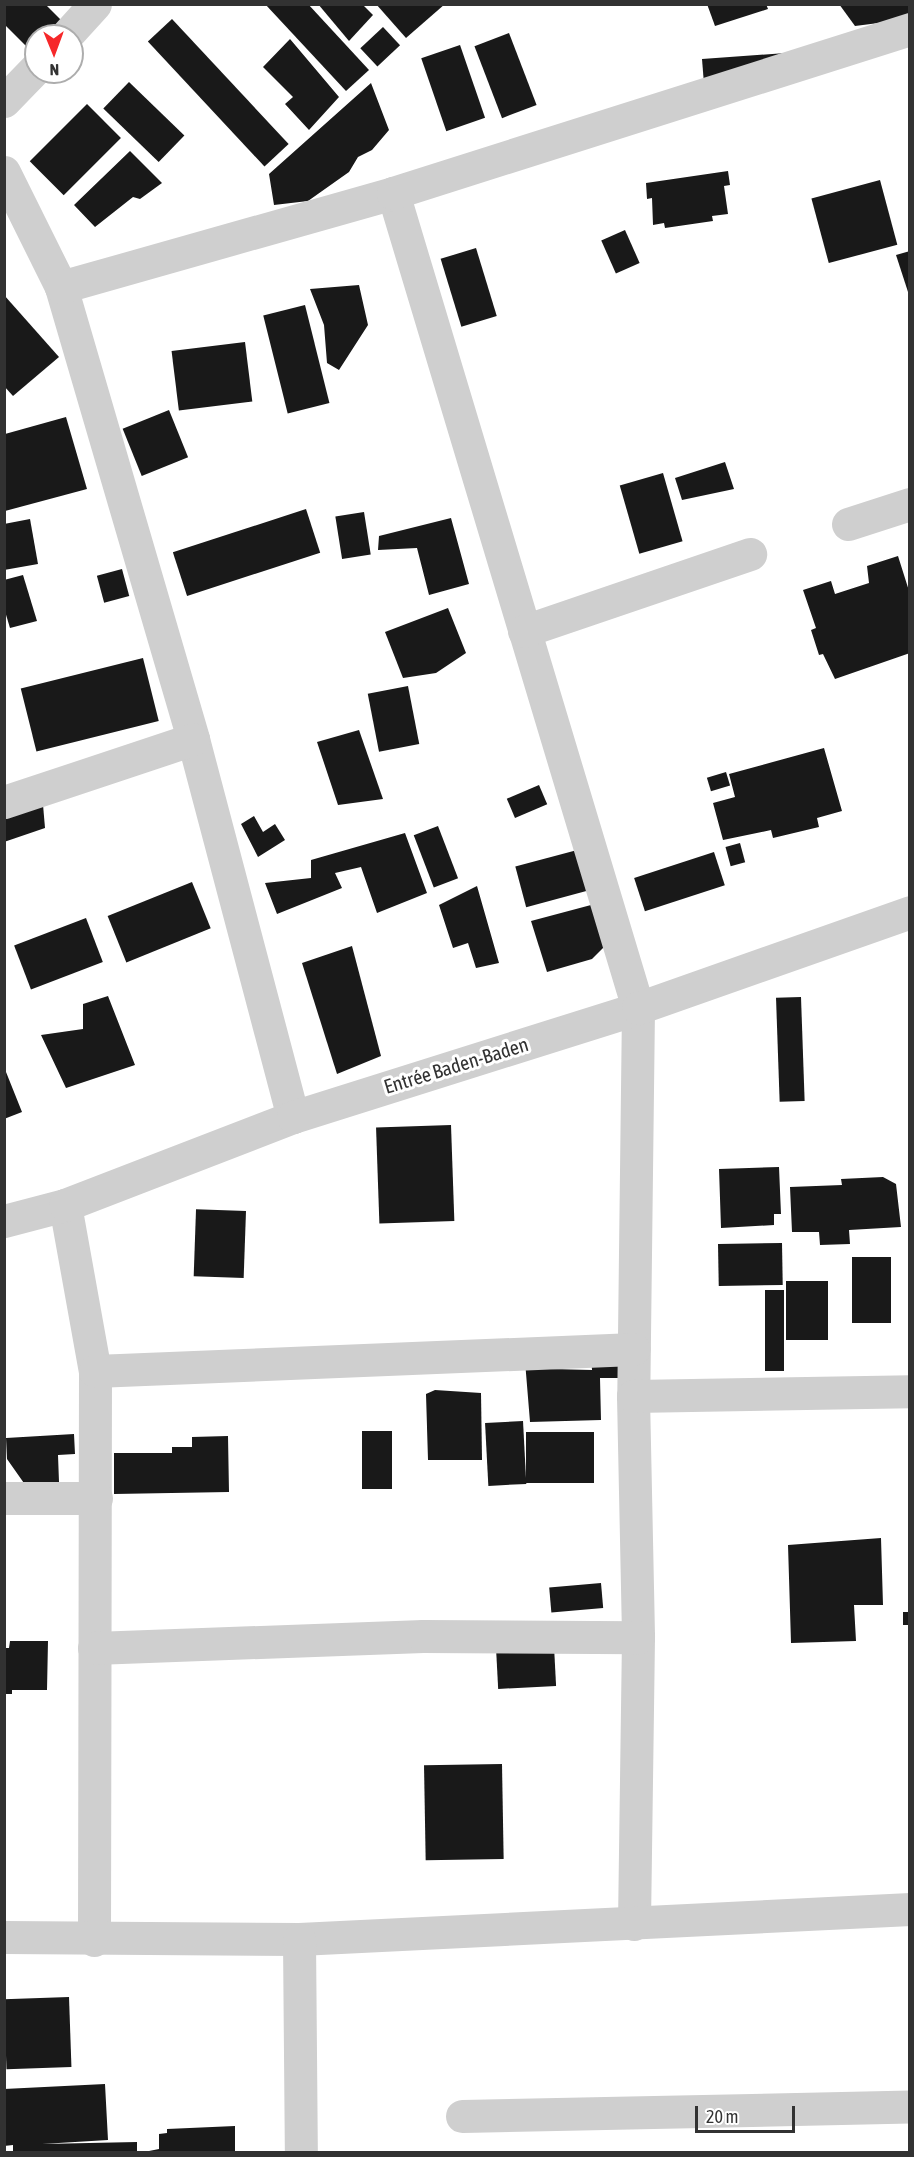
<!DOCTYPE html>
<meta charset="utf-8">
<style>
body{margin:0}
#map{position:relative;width:914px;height:2157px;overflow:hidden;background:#fff;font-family:"Asap Condensed",sans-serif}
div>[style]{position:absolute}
.building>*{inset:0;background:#191919;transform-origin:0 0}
.minor>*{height:33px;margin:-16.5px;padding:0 16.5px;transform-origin:16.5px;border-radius:16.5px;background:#cfcfcf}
span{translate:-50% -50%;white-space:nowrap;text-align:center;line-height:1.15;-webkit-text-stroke:6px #fff;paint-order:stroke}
.street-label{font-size:20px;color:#323232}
.frame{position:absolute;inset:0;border:6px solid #323232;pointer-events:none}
.north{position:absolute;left:24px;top:24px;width:60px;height:60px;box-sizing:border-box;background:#fff;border:2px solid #adadad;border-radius:50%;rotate:179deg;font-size:16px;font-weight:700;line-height:24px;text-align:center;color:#323232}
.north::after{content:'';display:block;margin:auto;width:21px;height:27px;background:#f6282a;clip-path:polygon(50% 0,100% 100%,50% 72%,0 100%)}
.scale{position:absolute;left:695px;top:2106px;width:100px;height:27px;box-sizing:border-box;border:3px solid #323232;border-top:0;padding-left:8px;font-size:18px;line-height:21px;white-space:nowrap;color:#323232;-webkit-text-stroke:4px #fff;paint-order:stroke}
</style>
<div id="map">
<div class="building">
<i style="clip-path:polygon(4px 4px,45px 4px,62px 21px,47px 36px,36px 36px,36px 46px,31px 51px,4px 24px)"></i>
<i style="clip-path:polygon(265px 4px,308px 4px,369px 70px,346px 91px)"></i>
<i style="clip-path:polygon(318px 4px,362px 4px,373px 15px,349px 41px)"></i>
<i style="clip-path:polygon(376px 4px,445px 4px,406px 38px)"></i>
<i style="clip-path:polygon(707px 4px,766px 4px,768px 9px,715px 26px)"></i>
<i style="clip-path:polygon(839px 4px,910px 4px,910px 19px,855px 26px)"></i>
<i style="left:172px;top:19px;width:171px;height:33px;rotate:47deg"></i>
<i style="left:383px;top:27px;width:25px;height:31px;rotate:47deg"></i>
<i style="left:509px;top:33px;width:77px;height:37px;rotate:69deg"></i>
<i style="clip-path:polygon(290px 39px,339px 97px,309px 130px,285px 104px,293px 97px,263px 67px)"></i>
<i style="left:460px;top:45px;width:77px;height:41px;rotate:71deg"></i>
<i style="clip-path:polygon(786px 53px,704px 84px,702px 59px)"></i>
<i style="left:129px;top:82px;width:77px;height:37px;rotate:44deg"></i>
<i style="clip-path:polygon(371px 83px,389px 130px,372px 150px,358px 157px,349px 172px,308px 201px,274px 205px,269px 174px)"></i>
<i style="left:87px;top:104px;width:48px;height:81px;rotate:45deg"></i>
<i style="clip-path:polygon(130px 151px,162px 183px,140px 199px,133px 197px,95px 227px,74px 205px)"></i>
<i style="clip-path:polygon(728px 171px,730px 185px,724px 186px,728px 214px,712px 216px,713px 221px,665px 228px,664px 223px,653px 225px,652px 198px,647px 199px,646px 183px)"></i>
<i style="left:880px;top:180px;width:67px;height:71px;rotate:75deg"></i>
<i style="left:625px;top:230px;width:36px;height:26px;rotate:66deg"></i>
<i style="left:476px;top:248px;width:71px;height:37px;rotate:73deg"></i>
<i style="clip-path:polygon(910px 251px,910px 295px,909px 295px,896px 255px)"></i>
<i style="clip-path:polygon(359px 285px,368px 325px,339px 370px,327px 363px,324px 325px,310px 289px)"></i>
<i style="clip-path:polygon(4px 295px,59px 357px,13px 396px,4px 386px)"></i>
<i style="left:305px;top:305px;width:101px;height:43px;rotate:76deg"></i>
<i style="left:245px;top:342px;width:60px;height:74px;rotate:83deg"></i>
<i style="left:169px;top:410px;width:51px;height:50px;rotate:68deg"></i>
<i style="clip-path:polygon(66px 417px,87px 489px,5px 511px,5px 434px)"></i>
<i style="clip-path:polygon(725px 462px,734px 489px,682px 500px,675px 478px)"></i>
<i style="left:663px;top:473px;width:71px;height:45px;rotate:74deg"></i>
<i style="left:306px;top:509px;width:46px;height:140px;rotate:72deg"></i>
<i style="left:364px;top:512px;width:43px;height:29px;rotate:81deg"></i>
<i style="clip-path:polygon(451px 518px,469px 584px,429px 595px,417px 548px,378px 550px,379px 536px)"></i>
<i style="clip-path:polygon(30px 519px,38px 564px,4px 570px,4px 524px)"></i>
<i style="clip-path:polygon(898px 556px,910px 594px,910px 653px,835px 679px,823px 654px,819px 655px,811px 630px,816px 628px,803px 590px,831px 581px,835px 594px,869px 583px,867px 566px)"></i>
<i style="left:122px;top:569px;width:28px;height:26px;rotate:75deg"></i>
<i style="clip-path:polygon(23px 575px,37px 621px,10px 628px,4px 608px,4px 580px)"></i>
<i style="clip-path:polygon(448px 608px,466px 653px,436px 673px,403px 678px,385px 632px)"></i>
<i style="left:143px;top:658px;width:65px;height:126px;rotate:76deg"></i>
<i style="left:408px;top:686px;width:59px;height:41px;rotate:79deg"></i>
<i style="clip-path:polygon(359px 730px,383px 799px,338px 805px,317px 742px)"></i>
<i style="clip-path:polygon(824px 748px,842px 811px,817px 818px,819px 827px,773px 838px,771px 830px,723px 840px,713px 803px,735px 797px,729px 774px)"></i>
<i style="left:726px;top:772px;width:14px;height:20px;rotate:73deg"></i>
<i style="left:539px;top:785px;width:21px;height:35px;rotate:67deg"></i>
<i style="clip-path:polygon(42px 793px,45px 828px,4px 842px,4px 805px)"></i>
<i style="clip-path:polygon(254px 816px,263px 832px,275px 824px,285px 840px,258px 857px,241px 824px)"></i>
<i style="left:438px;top:826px;width:56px;height:26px;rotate:69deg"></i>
<i style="clip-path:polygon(405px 833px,427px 893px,377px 913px,361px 867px,335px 873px,342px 888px,277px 914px,265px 883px,311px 878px,311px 860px)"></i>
<i style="left:740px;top:843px;width:20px;height:15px;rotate:75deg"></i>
<i style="left:581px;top:849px;width:42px;height:68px;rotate:75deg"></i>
<i style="left:714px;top:852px;width:35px;height:84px;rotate:72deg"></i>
<i style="left:192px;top:882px;width:50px;height:91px;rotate:68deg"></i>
<i style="clip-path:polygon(477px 886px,499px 963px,476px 968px,468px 943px,453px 948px,439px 905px)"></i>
<i style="clip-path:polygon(591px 905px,606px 945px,592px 959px,547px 972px,531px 921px)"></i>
<i style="left:86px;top:918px;width:47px;height:77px;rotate:69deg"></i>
<i style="clip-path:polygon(352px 946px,381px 1056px,337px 1074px,302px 963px)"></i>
<i style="clip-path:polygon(108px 996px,135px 1065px,66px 1088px,41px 1035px,83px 1029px,83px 1004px)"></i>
<i style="left:801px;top:997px;width:104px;height:25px;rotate:88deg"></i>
<i style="clip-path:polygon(4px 1067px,22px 1112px,4px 1119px)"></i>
<i style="left:451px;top:1125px;width:96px;height:75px;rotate:88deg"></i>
<i style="clip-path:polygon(779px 1167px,781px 1214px,774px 1214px,774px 1225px,721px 1228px,719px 1169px)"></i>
<i style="clip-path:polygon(883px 1177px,896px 1184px,901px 1227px,849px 1230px,850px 1244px,820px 1245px,819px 1232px,792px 1232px,790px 1187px,842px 1185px,841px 1179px)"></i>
<i style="left:246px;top:1211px;width:67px;height:50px;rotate:92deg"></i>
<i style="left:782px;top:1243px;width:42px;height:64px;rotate:89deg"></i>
<i style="left:891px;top:1257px;width:66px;height:39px;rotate:90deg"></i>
<i style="left:786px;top:1281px;width:42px;height:59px"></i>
<i style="left:765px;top:1290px;width:19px;height:81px"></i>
<i style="clip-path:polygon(591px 1356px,619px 1356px,618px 1378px,600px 1378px,601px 1420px,530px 1422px,525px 1361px,550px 1360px,550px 1369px,592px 1370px)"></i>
<i style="clip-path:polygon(435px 1390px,481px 1393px,482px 1460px,428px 1460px,426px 1394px)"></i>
<i style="left:523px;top:1421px;width:63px;height:38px;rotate:87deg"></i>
<i style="left:362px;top:1431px;width:30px;height:58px"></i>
<i style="left:594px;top:1432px;width:51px;height:68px;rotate:90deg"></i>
<i style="clip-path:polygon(74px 1434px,75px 1454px,58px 1455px,59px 1482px,26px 1486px,7px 1459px,6px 1438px)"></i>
<i style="clip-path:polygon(228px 1436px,229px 1492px,114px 1494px,114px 1453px,172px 1453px,172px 1447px,192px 1447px,192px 1437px)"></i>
<i style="clip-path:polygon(881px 1538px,883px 1605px,854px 1605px,856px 1641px,791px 1643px,788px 1545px)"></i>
<i style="left:601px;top:1583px;width:25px;height:52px;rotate:85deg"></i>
<i style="left:903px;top:1612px;width:7px;height:13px"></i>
<i style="clip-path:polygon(10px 1641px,48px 1641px,47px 1690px,12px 1690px,12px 1694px,4px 1694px,4px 1648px,9px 1648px)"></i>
<i style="left:554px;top:1646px;width:40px;height:58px;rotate:87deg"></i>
<i style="left:502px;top:1764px;width:95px;height:78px;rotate:89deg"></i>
<i style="left:69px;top:1997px;width:70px;height:65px;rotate:88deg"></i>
<i style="clip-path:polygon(105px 2084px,108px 2140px,42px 2144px,137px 2142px,137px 2152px,13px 2152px,13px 2145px,4px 2146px,4px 2089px)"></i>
<i style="clip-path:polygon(235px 2126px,235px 2152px,144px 2152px,159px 2149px,159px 2134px,167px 2133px,167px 2129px)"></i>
</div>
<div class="minor">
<i style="left:66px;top:36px;width:43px;rotate:-47.8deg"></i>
<i style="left:4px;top:101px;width:46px;rotate:-45.9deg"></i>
<i style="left:4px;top:172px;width:128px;rotate:63.6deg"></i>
<i style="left:61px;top:287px;width:471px;rotate:73.7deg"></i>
<i style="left:193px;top:739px;width:391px;rotate:75.2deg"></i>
<i style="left:393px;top:193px;width:851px;rotate:73.27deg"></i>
<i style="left:638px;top:1008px;width:388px;rotate:90.7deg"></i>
<i style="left:633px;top:1396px;width:241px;rotate:88.8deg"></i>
<i style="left:638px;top:1637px;width:287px;rotate:90.8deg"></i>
<i style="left:61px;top:287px;width:345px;rotate:-15.8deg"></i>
<i style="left:393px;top:193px;width:542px;rotate:-17.6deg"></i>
<i style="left:848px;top:524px;width:65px;rotate:-17.9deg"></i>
<i style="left:524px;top:631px;width:239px;rotate:-18.8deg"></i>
<i style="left:4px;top:802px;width:199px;rotate:-18.4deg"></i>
<i style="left:65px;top:1205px;width:169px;rotate:79.8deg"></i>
<i style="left:95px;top:1371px;width:569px;rotate:90.1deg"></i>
<i style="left:4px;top:1221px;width:63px;rotate:-14.7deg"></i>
<i style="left:65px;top:1205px;width:244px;rotate:-21.1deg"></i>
<i style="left:293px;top:1117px;width:362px;rotate:-17.5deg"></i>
<i style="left:638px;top:1008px;width:288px;rotate:-19.4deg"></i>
<i style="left:95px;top:1371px;width:539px;rotate:-2.34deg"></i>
<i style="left:633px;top:1396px;width:277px;rotate:-1deg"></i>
<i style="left:4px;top:1498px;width:92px"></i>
<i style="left:94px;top:1648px;width:329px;rotate:-2.1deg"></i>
<i style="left:423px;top:1636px;width:215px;rotate:0.3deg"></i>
<i style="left:4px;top:1937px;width:295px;rotate:0.4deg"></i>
<i style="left:299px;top:1939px;width:612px;rotate:-2.81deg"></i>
<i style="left:299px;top:1939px;width:213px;rotate:89.5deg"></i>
<i style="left:462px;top:2116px;width:448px;rotate:-1.2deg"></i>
</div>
<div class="street-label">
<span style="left:456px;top:1065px;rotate:-17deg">Entrée Baden-Baden</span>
</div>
<div class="frame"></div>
<div class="north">N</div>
<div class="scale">20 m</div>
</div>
